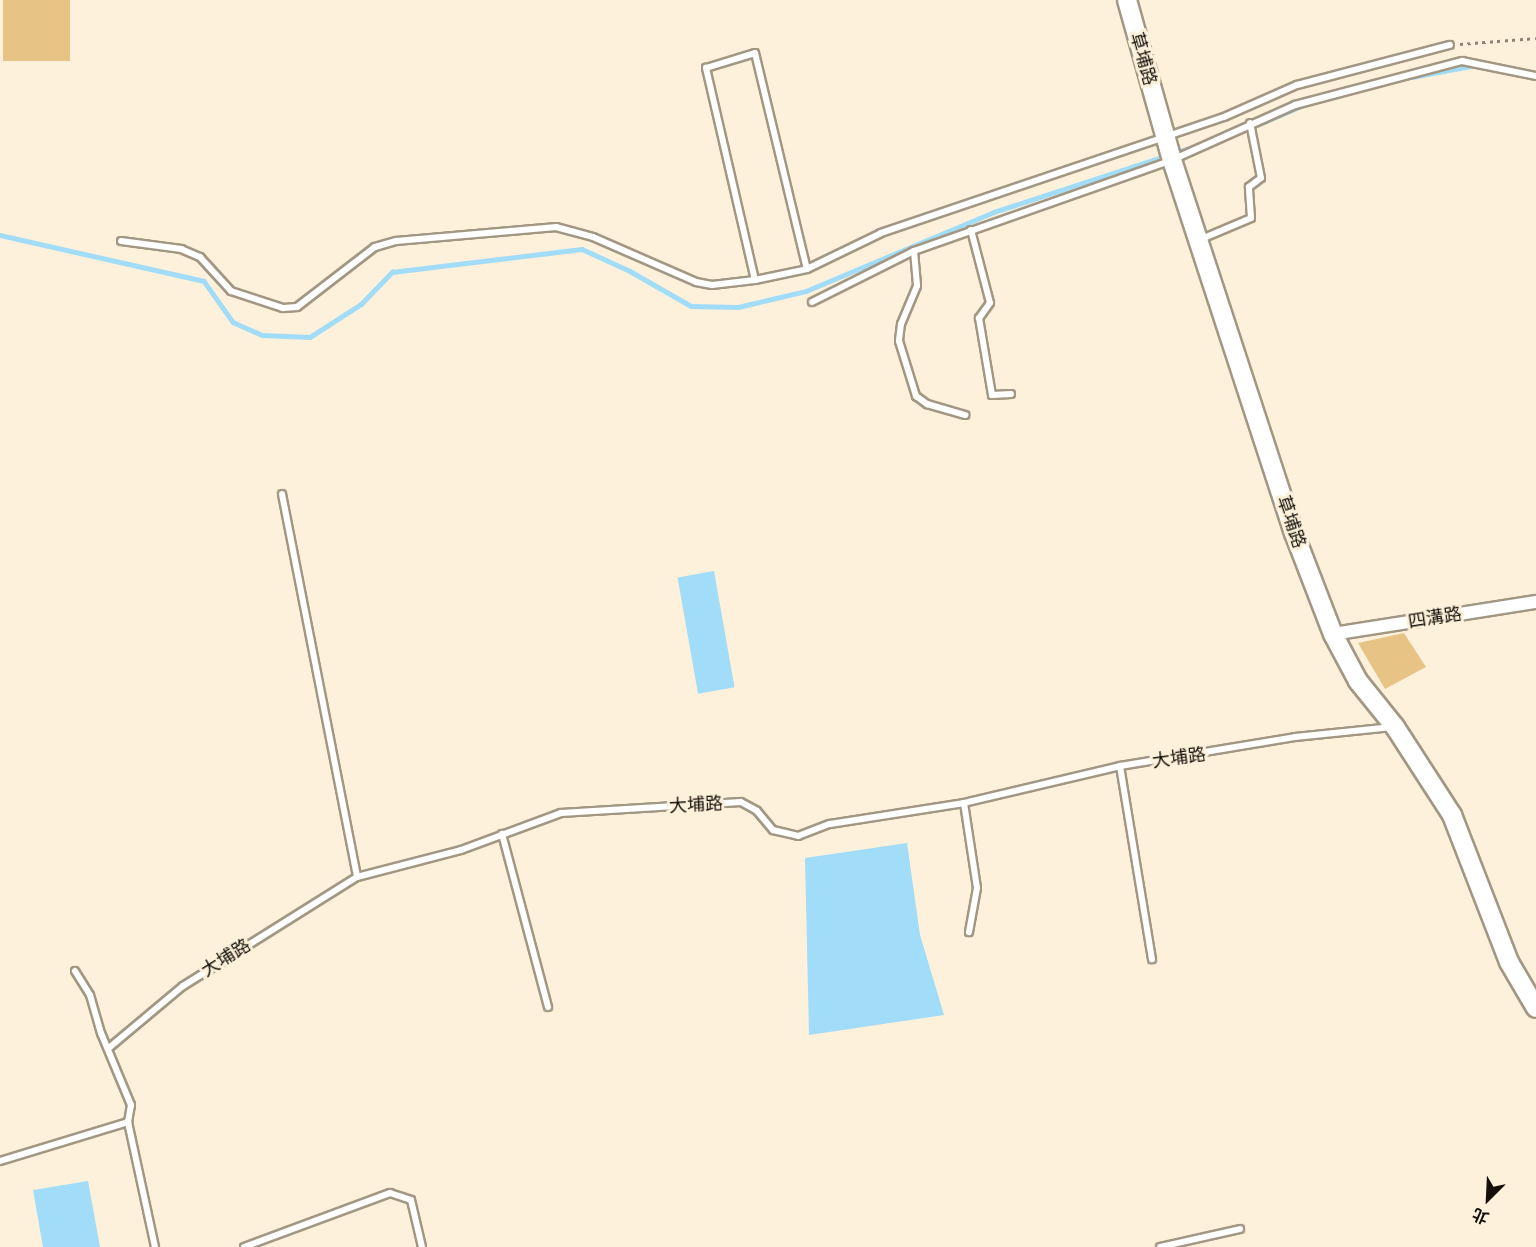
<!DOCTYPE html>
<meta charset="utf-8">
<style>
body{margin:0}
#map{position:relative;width:1536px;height:1247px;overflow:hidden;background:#fdf1db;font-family:Raleway,"Noto Sans TC",sans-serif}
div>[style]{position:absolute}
.water>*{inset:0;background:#a1dcf8;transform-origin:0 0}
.stream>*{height:4.5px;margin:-2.25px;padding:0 2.25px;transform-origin:2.25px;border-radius:2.25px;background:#a1dcf8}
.building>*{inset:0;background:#e7c485;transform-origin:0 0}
.path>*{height:3px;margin-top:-1.5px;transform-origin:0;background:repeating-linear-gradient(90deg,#8b8374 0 3px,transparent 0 7.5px)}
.roads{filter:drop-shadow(2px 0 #a29783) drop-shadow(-2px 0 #a29783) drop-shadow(0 2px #a29783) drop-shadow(0 -2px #a29783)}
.lane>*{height:6px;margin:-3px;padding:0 3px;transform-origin:3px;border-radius:3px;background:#fff}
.street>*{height:12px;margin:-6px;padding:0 6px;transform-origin:6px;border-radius:6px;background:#fff}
.secondary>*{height:18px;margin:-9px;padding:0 9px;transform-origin:9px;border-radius:9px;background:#fff}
span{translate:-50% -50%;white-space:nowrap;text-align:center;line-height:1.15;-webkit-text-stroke:6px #fdf1db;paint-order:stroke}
.street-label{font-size:18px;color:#141009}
.north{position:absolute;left:1458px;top:1169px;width:60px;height:60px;-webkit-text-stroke:4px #fdf1db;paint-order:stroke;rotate:204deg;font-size:16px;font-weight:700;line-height:24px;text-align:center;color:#141009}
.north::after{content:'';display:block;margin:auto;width:21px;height:27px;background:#141009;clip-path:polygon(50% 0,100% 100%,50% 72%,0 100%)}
</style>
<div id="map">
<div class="water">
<i style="left:714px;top:571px;width:118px;height:37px;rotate:80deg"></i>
<i style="clip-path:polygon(907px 843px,920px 935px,944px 1015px,809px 1035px,805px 858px)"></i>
<i style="clip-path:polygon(88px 1181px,100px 1247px,43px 1247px,33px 1190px)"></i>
</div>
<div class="stream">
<i style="left:1412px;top:77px;width:66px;rotate:-10.5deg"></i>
<i style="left:1250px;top:128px;width:61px;rotate:-23.2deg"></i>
<i style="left:1173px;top:153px;width:30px;rotate:-17deg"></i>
<i style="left:0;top:235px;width:209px;rotate:12.7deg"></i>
<i style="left:204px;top:281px;width:50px;rotate:54.7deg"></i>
<i style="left:233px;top:322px;width:32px;rotate:24deg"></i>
<i style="left:262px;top:335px;width:48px;rotate:2.4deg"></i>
<i style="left:310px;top:337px;width:61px;rotate:-32.9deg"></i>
<i style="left:361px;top:304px;width:45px;rotate:-45.9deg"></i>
<i style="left:392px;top:272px;width:191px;rotate:-6.9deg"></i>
<i style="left:582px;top:249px;width:53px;rotate:24.6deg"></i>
<i style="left:630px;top:271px;width:70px;rotate:29.8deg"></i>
<i style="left:691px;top:306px;width:47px;rotate:1.2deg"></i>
<i style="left:738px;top:307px;width:70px;rotate:-13.2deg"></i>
<i style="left:806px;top:291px;width:204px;rotate:-22.8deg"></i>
<i style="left:994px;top:212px;width:180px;rotate:-18.1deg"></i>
</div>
<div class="building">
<i style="left:3px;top:0;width:67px;height:61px"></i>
<i style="clip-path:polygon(1404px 633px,1426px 667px,1385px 689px,1358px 643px)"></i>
</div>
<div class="path">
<i style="left:1460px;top:44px;width:76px;rotate:-4.5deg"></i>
</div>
<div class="roads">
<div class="lane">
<i style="left:971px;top:230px;width:75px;rotate:75.4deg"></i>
<i style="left:990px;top:303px;width:19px;rotate:126deg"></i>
<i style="left:979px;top:318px;width:78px;rotate:80.4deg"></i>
<i style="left:992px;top:395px;width:19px;rotate:-3deg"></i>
<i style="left:1199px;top:240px;width:56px;rotate:-22.9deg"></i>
<i style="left:1251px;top:218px;width:31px;rotate:-94deg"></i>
<i style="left:1249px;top:187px;width:15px;rotate:-37deg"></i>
<i style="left:1261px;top:178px;width:56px;rotate:-101.3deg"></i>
<i style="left:121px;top:241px;width:61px;rotate:7.6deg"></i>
<i style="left:181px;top:249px;width:21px;rotate:23deg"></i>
<i style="left:200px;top:257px;width:46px;rotate:47.6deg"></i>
<i style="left:231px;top:291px;width:55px;rotate:18.1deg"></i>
<i style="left:283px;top:308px;width:14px;rotate:-4deg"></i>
<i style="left:297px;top:307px;width:98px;rotate:-37.6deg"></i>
<i style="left:375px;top:247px;width:22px;rotate:-16deg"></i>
<i style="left:396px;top:241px;width:161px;rotate:-5deg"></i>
<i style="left:556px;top:227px;width:38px;rotate:15deg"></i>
<i style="left:593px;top:237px;width:112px;rotate:23.6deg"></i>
<i style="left:696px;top:282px;width:16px;rotate:11deg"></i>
<i style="left:712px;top:285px;width:43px;rotate:-6.6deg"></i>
<i style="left:755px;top:280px;width:53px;rotate:-11.9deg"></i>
<i style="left:807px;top:269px;width:82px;rotate:-25.9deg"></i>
<i style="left:881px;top:233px;width:362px;rotate:-18.7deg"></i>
<i style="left:1224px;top:117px;width:80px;rotate:-23.7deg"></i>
<i style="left:1297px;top:85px;width:158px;rotate:-14.7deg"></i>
<i style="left:914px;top:251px;width:35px;rotate:85deg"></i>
<i style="left:917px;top:286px;width:41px;rotate:112.8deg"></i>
<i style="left:901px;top:324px;width:17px;rotate:97deg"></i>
<i style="left:899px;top:341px;width:58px;rotate:72.8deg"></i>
<i style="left:916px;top:396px;width:14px;rotate:36deg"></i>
<i style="left:927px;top:404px;width:40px;rotate:16deg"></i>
<i style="left:755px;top:280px;width:218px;rotate:-103deg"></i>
<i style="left:706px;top:68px;width:51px;rotate:-17deg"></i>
<i style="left:755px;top:53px;width:222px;rotate:76.5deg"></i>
<i style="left:812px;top:302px;width:114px;rotate:-26.6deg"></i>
<i style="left:914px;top:251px;width:274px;rotate:-19.4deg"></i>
<i style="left:1172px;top:160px;width:135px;rotate:-24.1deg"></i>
<i style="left:1295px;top:105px;width:173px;rotate:-14.8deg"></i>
<i style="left:1462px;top:61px;width:76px;rotate:11.5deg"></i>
<i style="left:282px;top:494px;width:390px;rotate:78.9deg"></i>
<i style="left:1120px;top:766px;width:196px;rotate:80.6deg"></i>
<i style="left:964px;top:803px;width:86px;rotate:81.3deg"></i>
<i style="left:977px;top:888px;width:45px;rotate:100.3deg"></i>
<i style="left:502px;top:834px;width:179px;rotate:75.1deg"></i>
<i style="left:75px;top:971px;width:28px;rotate:58deg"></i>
<i style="left:90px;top:995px;width:40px;rotate:74deg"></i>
<i style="left:101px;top:1033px;width:78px;rotate:67.4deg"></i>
<i style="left:131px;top:1105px;width:17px;rotate:100deg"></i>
<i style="left:110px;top:1047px;width:95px;rotate:-39.9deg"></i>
<i style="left:183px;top:986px;width:205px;rotate:-32.1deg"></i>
<i style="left:357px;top:877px;width:107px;rotate:-14.6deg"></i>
<i style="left:461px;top:850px;width:107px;rotate:-20.3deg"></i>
<i style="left:561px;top:813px;width:180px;rotate:-3.5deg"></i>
<i style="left:741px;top:802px;width:18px;rotate:29deg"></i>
<i style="left:757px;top:811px;width:25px;rotate:50deg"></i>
<i style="left:773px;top:830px;width:26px;rotate:13deg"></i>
<i style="left:798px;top:836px;width:34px;rotate:-21deg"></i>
<i style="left:830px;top:824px;width:136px;rotate:-8.9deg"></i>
<i style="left:964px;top:803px;width:160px;rotate:-13.3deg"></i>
<i style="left:1120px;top:766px;width:177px;rotate:-9.4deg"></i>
<i style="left:1295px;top:737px;width:98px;rotate:-5.9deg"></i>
<i style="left:0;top:1161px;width:134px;rotate:-16.9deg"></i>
<i style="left:128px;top:1122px;width:128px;rotate:77.8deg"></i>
<i style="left:244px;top:1247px;width:156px;rotate:-20.3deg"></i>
<i style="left:390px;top:1193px;width:22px;rotate:18deg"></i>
<i style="left:411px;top:1200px;width:48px;rotate:76.8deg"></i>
<i style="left:1160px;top:1247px;width:82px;rotate:-12.7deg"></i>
</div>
<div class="street">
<i style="left:1333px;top:634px;width:206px;rotate:-9deg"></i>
</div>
<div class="secondary">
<i style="left:1127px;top:0;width:166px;rotate:74.3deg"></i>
<i style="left:1172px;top:160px;width:392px;rotate:71.9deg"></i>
<i style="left:1294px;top:533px;width:108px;rotate:68.9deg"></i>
<i style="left:1333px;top:634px;width:53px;rotate:62deg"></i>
<i style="left:1358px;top:681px;width:59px;rotate:51.2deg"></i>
<i style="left:1395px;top:727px;width:105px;rotate:57.1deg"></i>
<i style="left:1452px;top:815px;width:158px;rotate:68.8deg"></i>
<i style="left:1509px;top:962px;width:53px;rotate:59.6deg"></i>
</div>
</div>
<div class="street-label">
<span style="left:1143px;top:59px;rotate:74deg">草埔路</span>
<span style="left:1291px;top:522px;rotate:71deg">草埔路</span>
<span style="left:1435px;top:618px;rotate:-9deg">四溝路</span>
<span style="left:1179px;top:758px;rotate:-8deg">大埔路</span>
<span style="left:696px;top:805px;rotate:-3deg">大埔路</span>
<span style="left:226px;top:958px;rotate:-32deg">大埔路</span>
</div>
<div class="north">北</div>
</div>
